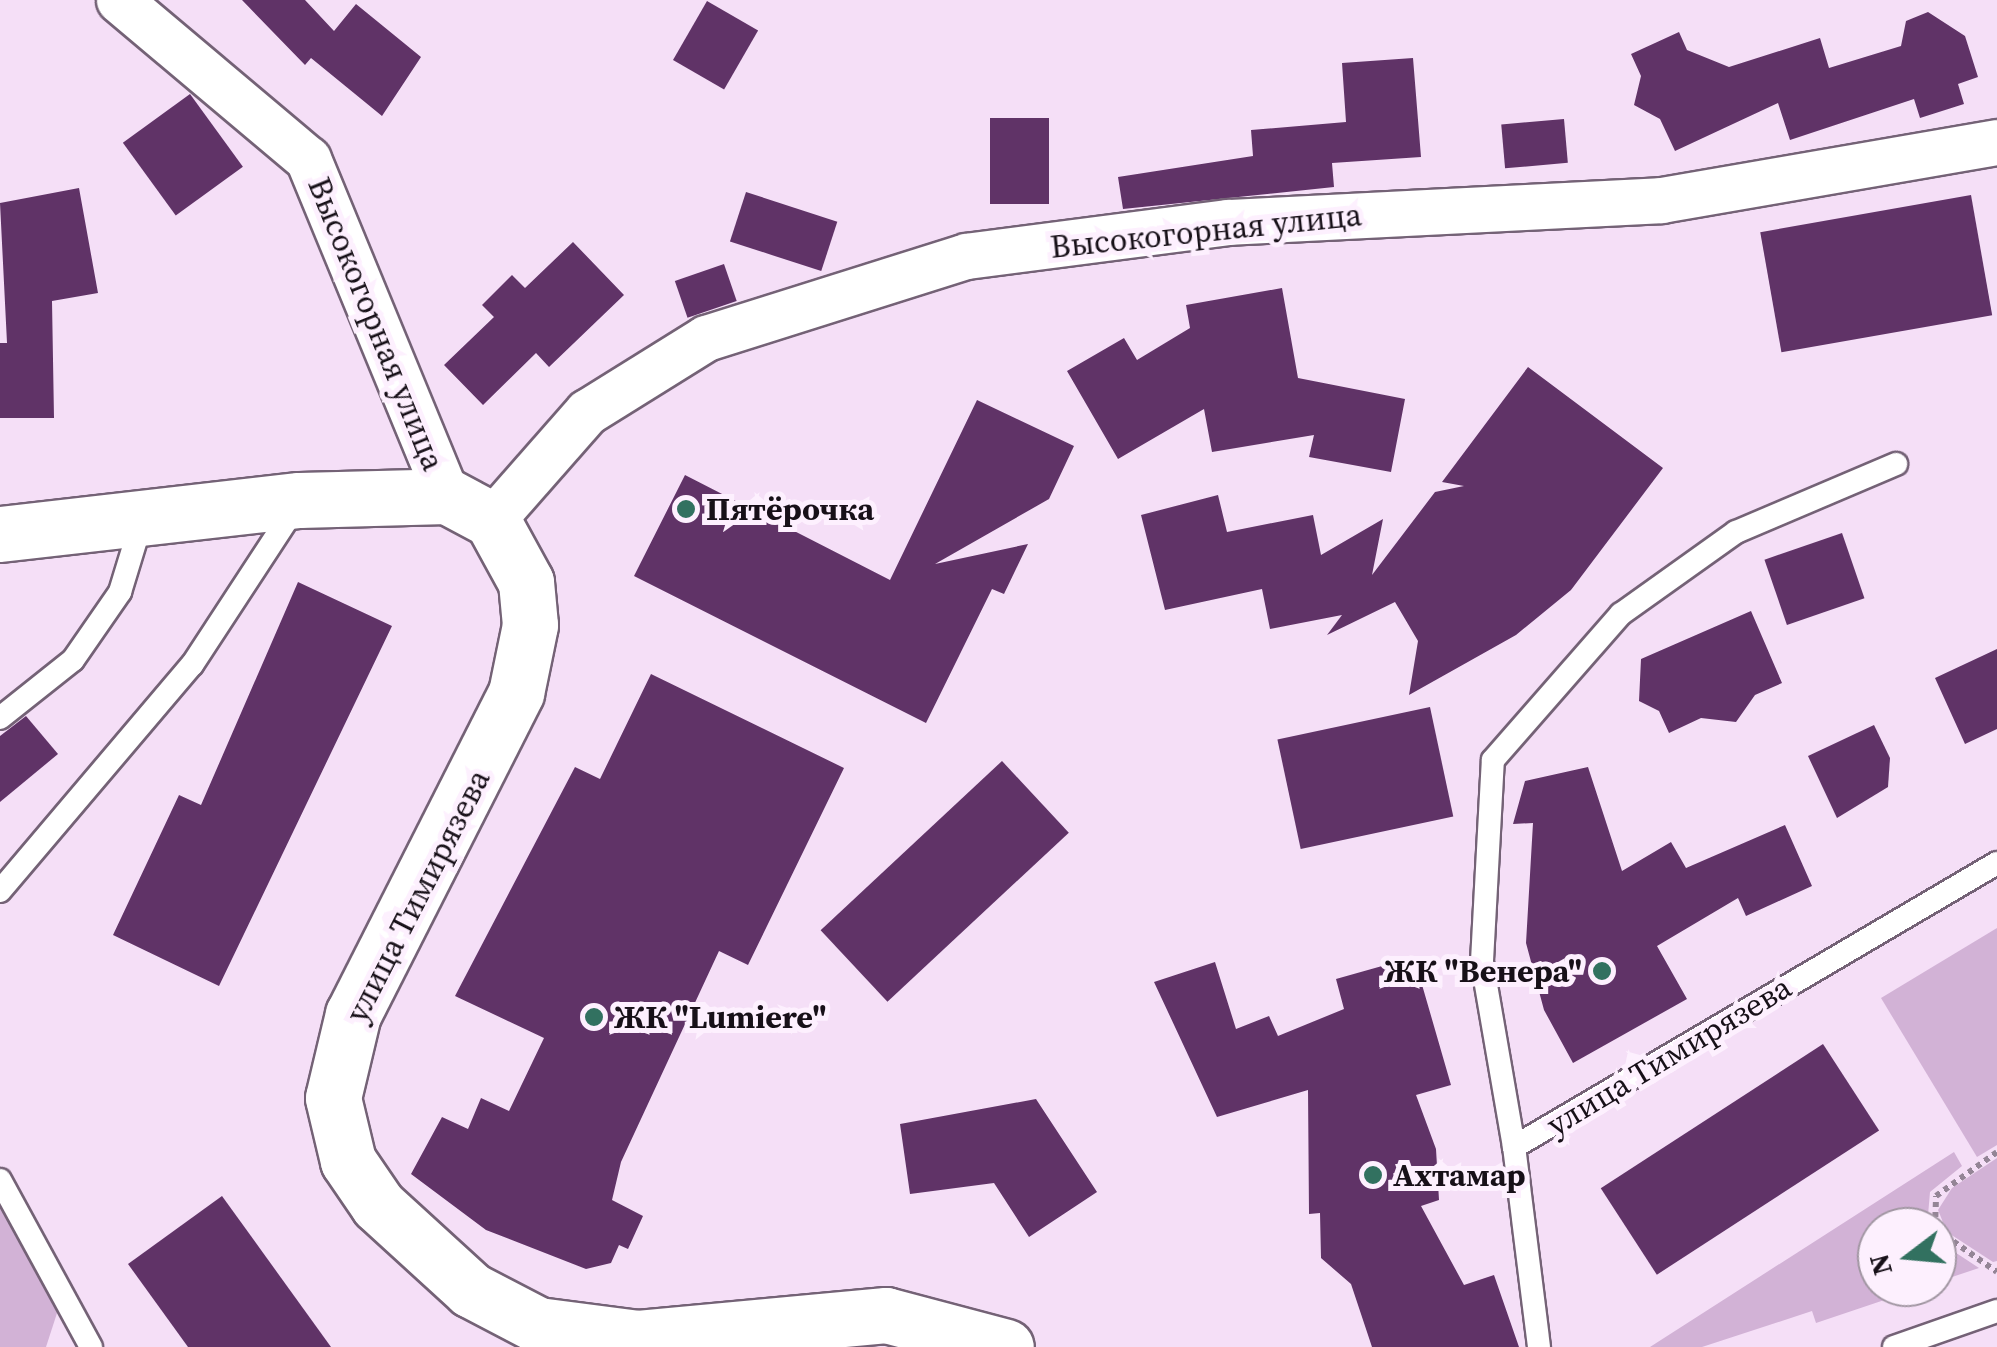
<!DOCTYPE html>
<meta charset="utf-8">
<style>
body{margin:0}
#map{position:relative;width:1997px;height:1347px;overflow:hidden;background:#f5dff7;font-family:"Source Serif 4",serif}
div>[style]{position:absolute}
.green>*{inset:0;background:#d2b2d6}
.building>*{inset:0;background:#603367;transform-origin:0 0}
.path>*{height:6px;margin-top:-3px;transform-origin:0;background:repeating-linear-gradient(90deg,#948596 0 5px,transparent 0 10px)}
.roads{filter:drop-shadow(2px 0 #746276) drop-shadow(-2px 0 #746276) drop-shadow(0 2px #746276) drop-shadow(0 -2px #746276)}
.service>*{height:22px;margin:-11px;padding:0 11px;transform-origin:11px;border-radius:11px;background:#fff}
.minor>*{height:45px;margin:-22.5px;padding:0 22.5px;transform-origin:22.5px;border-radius:22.5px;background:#fff}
.tertiary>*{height:55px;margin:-27.5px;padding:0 27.5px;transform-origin:27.5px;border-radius:27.5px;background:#fff}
.dots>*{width:28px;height:28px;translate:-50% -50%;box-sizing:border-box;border:5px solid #fdf0fe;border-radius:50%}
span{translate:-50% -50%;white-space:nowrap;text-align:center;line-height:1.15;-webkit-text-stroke:10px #fdf0fe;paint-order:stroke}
.street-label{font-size:32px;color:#171018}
.poi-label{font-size:32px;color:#171018;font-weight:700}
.left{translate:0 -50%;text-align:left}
.right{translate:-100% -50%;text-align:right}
.north{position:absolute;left:1857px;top:1207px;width:100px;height:100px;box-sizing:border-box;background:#fdf0fe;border:2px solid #a196a2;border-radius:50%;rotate:254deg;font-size:28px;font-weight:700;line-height:40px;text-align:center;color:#171018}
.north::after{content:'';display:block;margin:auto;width:35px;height:45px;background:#327160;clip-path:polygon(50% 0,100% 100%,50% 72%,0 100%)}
</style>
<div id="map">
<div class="green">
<i style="clip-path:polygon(1997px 928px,1997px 1145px,1977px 1157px,1881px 998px)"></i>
<i style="clip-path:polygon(1954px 1152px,1962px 1166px,1930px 1192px,1927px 1227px,1877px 1227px,1877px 1287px,1923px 1287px,1816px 1323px,1812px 1311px,1702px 1347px,1650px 1347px)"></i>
<i style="clip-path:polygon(1997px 1158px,1997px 1261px,1993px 1262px,1947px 1232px,1938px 1210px,1952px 1188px)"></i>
<i style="clip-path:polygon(0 1200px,58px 1310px,46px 1347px,0 1347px)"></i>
<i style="clip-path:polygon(1937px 1240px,1938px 1241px,1979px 1268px,1937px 1282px)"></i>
</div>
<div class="building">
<i style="clip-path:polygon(242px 0,305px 0,334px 31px,356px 4px,421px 57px,382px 116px,311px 58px,305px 65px)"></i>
<i style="left:707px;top:1px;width:59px;height:68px;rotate:30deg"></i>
<i style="clip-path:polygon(1928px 12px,1965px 36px,1978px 77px,1958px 84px,1964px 104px,1920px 118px,1914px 99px,1790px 140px,1778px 103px,1675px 151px,1660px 119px,1634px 105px,1641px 76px,1631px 54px,1679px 32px,1687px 50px,1729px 67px,1820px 38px,1829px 68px,1901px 46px,1906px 21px)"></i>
<i style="clip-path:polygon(1413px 58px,1421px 157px,1332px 163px,1334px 187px,1123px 209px,1118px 177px,1253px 156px,1251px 130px,1346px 122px,1342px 63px)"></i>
<i style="left:190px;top:94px;width:90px;height:83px;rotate:54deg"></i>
<i style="left:990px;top:118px;width:59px;height:86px"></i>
<i style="left:1564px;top:119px;width:44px;height:63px;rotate:85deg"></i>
<i style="clip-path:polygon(79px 188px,98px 293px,52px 301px,54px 418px,0 418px,0 343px,7px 343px,0 203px)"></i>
<i style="left:746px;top:192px;width:96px;height:52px;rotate:18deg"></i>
<i style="left:1971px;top:195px;width:122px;height:214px;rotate:80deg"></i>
<i style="clip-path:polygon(573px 242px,624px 295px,549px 367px,536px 353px,483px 405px,444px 365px,494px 317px,482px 305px,512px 275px,525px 288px)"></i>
<i style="left:724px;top:264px;width:39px;height:52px;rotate:71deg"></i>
<i style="clip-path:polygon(1282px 288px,1298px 378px,1405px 399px,1391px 472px,1309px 457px,1314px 435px,1212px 452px,1204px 409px,1118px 459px,1067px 371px,1124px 338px,1137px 360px,1190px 328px,1186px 305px)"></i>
<i style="clip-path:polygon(1528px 367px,1663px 468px,1571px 590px,1516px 635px,1409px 695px,1418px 641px,1395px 602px,1327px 635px,1342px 615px,1270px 629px,1262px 589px,1165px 610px,1141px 515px,1218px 495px,1227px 532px,1313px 515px,1321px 555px,1383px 519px,1372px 575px,1435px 492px,1464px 486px,1442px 482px)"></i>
<i style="clip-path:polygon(977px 400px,1074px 446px,1049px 499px,935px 564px,1028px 544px,1004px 594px,992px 589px,926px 723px,634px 576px,685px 475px,890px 580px)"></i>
<i style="left:1842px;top:533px;width:69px;height:82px;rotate:71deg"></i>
<i style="clip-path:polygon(298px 582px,392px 626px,219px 986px,113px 935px,179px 795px,201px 805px)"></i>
<i style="clip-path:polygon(1751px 611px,1782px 683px,1755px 695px,1736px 722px,1701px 718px,1669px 733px,1659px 711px,1639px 701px,1641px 659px)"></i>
<i style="clip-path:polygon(1997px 649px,1997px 729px,1965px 744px,1935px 678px)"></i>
<i style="clip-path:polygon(651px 674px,844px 768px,748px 965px,719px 951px,621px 1162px,612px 1200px,643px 1216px,628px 1249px,619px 1245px,611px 1263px,586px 1269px,486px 1230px,411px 1174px,442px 1117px,468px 1129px,481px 1098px,509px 1111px,544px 1038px,455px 996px,575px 767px,600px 779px)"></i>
<i style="left:1430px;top:707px;width:112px;height:156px;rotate:78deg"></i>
<i style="clip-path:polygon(26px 716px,58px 754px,0 802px,0 736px)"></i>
<i style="clip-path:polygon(1874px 725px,1890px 758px,1888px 787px,1837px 818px,1808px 756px)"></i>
<i style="left:1002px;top:761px;width:98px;height:248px;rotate:47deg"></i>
<i style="clip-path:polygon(1588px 767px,1622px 871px,1671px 842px,1686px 868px,1785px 825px,1812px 886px,1746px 916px,1738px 898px,1657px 946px,1687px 999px,1573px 1063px,1544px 1010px,1526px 943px,1533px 823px,1513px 824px,1525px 781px)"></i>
<i style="clip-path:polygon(1414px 957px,1451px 1085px,1416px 1095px,1436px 1149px,1439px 1200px,1421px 1206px,1464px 1285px,1494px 1275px,1519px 1347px,1372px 1347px,1351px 1284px,1321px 1258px,1320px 1213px,1309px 1214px,1308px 1090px,1217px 1117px,1154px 982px,1215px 962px,1236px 1029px,1269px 1016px,1278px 1036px,1344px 1009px,1336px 979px)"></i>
<i style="left:1823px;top:1044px;width:103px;height:265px;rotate:57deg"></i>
<i style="clip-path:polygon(1036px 1099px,1097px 1192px,1029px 1237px,994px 1183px,910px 1194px,900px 1124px)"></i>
<i style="clip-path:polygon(222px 1196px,331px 1347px,188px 1347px,128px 1264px)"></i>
</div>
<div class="path">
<i style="left:1935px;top:1227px;width:31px;rotate:-88deg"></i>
<i style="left:1936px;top:1196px;width:75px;rotate:-35.8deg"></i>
<i style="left:1937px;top:1230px;width:73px;rotate:35deg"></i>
</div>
<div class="roads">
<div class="service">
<i style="left:0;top:718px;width:93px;rotate:-38.5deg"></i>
<i style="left:73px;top:660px;width:83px;rotate:-55.3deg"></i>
<i style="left:120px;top:592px;width:75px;rotate:-73deg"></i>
<i style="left:0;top:891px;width:297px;rotate:-49.7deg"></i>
<i style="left:192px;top:665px;width:190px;rotate:-56.8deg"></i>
<i style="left:1514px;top:1147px;width:189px;rotate:-99.8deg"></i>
<i style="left:1482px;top:961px;width:201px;rotate:-86.9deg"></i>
<i style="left:1493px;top:760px;width:194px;rotate:-48.8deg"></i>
<i style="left:1621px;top:614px;width:141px;rotate:-35.5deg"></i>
<i style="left:1736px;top:532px;width:174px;rotate:-23deg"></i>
<i style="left:0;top:1180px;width:190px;rotate:61.4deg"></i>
<i style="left:1539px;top:1347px;width:202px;rotate:-97.1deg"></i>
<i style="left:1514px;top:1147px;width:560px;rotate:-30.46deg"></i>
<i style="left:1894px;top:1347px;width:109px;rotate:-19.3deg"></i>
</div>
<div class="minor">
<i style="left:119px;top:0;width:247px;rotate:40.1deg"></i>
<i style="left:308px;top:159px;width:365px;rotate:67.6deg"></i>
<i style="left:492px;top:520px;width:144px;rotate:-48.7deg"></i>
<i style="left:587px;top:412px;width:140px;rotate:-31.9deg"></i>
<i style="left:706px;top:338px;width:273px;rotate:-17.5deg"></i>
<i style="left:966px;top:256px;width:264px;rotate:-7.4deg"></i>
<i style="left:1228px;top:222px;width:434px;rotate:-2.9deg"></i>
<i style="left:1661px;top:200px;width:341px;rotate:-9.8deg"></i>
</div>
<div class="tertiary">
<i style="left:0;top:534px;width:301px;rotate:-6.5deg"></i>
<i style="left:299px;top:500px;width:148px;rotate:-1.5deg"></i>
<i style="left:447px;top:496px;width:51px;rotate:28.1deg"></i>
<i style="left:492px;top:520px;width:71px;rotate:61.3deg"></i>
<i style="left:526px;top:582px;width:43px;rotate:84.7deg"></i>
<i style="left:530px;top:625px;width:69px;rotate:101.6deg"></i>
<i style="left:516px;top:693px;width:360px;rotate:116.9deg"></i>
<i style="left:353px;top:1014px;width:86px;rotate:103.4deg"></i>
<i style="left:333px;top:1098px;width:65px;rotate:76.6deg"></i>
<i style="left:348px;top:1161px;width:53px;rotate:55.7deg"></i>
<i style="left:378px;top:1205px;width:126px;rotate:42.4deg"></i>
<i style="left:471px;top:1290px;width:76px;rotate:27.6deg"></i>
<i style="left:538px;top:1325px;width:101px;rotate:7.4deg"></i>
<i style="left:638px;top:1338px;width:249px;rotate:-5.3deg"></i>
<i style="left:886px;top:1315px;width:124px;rotate:14.9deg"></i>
</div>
</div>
<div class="dots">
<i style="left:686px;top:509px;background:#327160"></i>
<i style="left:1602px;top:971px;background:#327160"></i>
<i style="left:594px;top:1017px;background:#327160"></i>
<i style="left:1373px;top:1175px;background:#327160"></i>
</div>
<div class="street-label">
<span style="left:1206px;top:231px;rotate:-6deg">Высокогорная улица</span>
<span style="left:376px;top:324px;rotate:68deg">Высокогорная улица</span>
<span style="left:418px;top:896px;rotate:-63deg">улица Тимирязева</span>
<span style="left:1669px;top:1056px;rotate:-31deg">улица Тимирязева</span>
</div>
<div class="poi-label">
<span class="left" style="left:706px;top:509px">Пятёрочка</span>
<span class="right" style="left:1582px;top:971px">ЖК "Венера"</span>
<span class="left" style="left:614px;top:1017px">ЖК "Lumiere"</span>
<span class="left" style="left:1393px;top:1175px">Ахтамар</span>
</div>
<div class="north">N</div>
</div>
